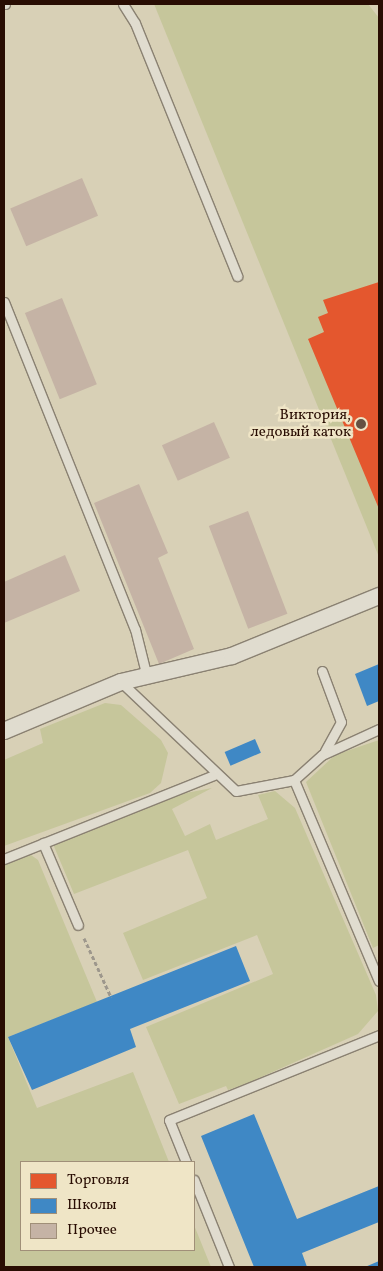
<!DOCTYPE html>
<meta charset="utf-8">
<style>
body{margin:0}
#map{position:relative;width:383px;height:1271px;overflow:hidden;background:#d8d0b6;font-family:Vollkorn,serif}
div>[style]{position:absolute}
.green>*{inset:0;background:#c6c69b}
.shops>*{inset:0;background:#e4572e}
.schools>*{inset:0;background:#3f88c5;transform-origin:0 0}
.building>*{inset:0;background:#c5b3a5;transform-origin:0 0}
.path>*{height:3px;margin-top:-1.5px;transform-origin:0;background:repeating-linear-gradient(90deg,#9d978c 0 4px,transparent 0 6.5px)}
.roads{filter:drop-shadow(1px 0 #8a8172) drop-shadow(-1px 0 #8a8172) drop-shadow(0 1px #8a8172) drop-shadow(0 -1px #8a8172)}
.lane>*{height:9px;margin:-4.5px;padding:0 4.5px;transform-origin:4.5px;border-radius:4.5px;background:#e0dccf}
.street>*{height:16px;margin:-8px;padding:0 8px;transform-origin:8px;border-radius:8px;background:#e0dccf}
.dots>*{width:14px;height:14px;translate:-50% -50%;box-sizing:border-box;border:2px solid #efe5c6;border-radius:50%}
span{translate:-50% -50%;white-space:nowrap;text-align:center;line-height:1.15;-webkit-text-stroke:5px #efe5c6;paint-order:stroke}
.poi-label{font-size:15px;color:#290d03}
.right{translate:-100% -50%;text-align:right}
.frame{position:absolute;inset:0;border:5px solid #290d03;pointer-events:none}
.legend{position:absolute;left:20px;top:1161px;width:175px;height:90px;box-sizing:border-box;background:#efe5c6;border:1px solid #a08f78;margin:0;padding:6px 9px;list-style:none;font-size:15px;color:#290d03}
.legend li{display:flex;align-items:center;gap:10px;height:25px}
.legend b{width:25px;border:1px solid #a08f78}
</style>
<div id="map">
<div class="green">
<i style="clip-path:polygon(154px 4px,368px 4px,379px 18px,379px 557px)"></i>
<i style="clip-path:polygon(105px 703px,121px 705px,161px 740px,168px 753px,161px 783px,150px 793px,4px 846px,4px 760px,43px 743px,40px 729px)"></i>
<i style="clip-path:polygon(379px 740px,379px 945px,373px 948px,306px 782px,335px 755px)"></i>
<i style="clip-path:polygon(212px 788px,172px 809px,185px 836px,210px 824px,216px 840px,268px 819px,258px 795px,275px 791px,295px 808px,376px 995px,378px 1011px,358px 1034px,248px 1083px,228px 1090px,226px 1086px,179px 1104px,146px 1027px,273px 974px,257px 935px,143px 980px,123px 933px,207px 898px,188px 850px,74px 894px,53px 844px,186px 793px)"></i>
<i style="clip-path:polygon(31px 855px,38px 860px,97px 1002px,8px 1037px,37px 1108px,133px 1072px,169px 1162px,21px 1162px,21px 1250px,194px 1250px,194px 1225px,211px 1267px,4px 1267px,4px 865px)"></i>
</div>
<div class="shops">
<i style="clip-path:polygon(379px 282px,379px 509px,308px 339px,324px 332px,318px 317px,328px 313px,323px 300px)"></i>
</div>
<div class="schools">
<i style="clip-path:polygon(379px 664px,379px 701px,367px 706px,355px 674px)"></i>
<i style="left:255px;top:739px;width:15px;height:33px;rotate:67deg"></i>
<i style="clip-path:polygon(236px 946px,250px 981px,130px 1029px,136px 1047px,32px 1090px,8px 1037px)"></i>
<i style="clip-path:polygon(254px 1114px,297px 1219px,379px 1186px,379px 1222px,302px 1253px,307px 1267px,254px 1267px,201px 1136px)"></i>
<i style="clip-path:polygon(379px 1261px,379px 1267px,365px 1267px)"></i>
</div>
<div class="building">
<i style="left:82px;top:178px;width:41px;height:78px;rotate:67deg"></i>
<i style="left:62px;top:298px;width:93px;height:40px;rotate:68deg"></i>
<i style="left:214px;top:422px;width:39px;height:57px;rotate:66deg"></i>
<i style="clip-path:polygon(139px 484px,168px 553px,158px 558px,194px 649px,159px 664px,94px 503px)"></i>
<i style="left:248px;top:511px;width:110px;height:42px;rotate:69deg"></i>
<i style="clip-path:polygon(65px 555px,80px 591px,4px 623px,4px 582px)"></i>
</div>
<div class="path">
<i style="left:84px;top:938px;width:65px;rotate:65.4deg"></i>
</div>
<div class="roads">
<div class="lane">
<i style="left:4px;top:4px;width:1px"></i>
<i style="left:123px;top:4px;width:22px;rotate:58deg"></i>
<i style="left:135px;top:23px;width:273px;rotate:68deg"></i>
<i style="left:4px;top:302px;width:352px;rotate:68.2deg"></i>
<i style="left:135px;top:629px;width:41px;rotate:76deg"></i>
<i style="left:145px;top:669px;width:9px;rotate:117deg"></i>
<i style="left:322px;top:671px;width:54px;rotate:69.6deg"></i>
<i style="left:341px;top:722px;width:33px;rotate:119deg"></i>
<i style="left:121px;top:682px;width:158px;rotate:43.5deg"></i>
<i style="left:236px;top:791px;width:59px;rotate:-10.7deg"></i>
<i style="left:294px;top:780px;width:218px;rotate:67.1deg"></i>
<i style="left:294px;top:780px;width:38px;rotate:-42deg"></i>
<i style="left:322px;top:755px;width:63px;rotate:-24.5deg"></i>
<i style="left:43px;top:843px;width:89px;rotate:66.9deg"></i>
<i style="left:4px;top:859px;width:226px;rotate:-21.8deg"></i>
<i style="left:186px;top:1162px;width:45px;rotate:-112deg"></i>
<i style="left:169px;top:1120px;width:227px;rotate:-22deg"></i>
<i style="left:194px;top:1180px;width:94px;rotate:68.1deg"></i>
</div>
<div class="street">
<i style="left:4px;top:731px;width:127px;rotate:-22.7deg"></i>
<i style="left:121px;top:682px;width:114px;rotate:-13.2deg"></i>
<i style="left:232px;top:656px;width:159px;rotate:-22.2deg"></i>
</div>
</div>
<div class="dots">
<i style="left:361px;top:424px;background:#665142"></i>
</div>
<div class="poi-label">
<span class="right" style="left:351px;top:424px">Виктория,<br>ледовый каток</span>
</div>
<div class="frame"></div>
<ul class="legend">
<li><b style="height:14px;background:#e4572e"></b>Торговля</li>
<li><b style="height:14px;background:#3f88c5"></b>Школы</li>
<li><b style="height:14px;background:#c5b3a5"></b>Прочее</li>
</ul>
</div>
